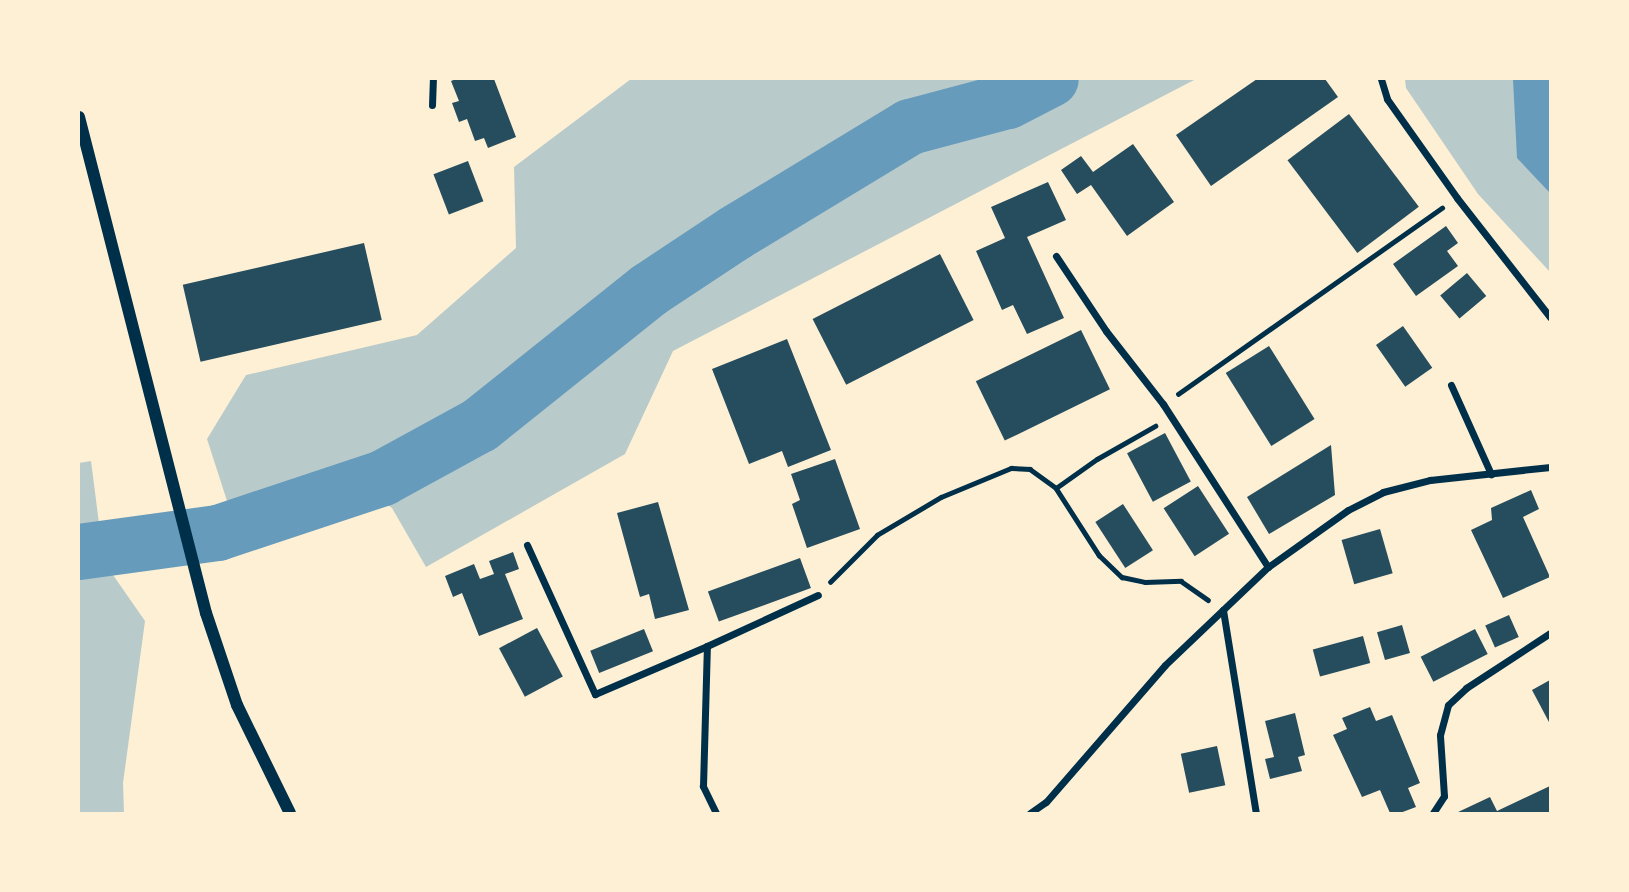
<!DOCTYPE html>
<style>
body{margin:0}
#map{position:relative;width:1629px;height:892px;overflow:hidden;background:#fdf0d5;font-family:Poppins,sans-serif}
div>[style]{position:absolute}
.green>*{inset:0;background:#b9caca}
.water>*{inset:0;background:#669bbc}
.river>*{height:56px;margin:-28px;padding:0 28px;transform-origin:28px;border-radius:28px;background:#669bbc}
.building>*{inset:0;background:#264d5e;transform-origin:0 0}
.path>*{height:4.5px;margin:-2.25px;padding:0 2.25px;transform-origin:2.25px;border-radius:2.25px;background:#003049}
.minor>*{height:7px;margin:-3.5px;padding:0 3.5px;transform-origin:3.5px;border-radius:3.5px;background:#003049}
.tertiary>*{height:12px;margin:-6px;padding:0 6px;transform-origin:6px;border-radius:6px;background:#003049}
span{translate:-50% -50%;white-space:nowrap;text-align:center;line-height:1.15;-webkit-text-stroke:7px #fdf0d5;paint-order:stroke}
.frame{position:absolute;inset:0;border:80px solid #fdf0d5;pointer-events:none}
</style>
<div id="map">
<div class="green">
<i style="clip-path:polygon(631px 79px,1196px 79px,673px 351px,625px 454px,426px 567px,392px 508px,349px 477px,288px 517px,229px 507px,207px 439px,246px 375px,417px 335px,516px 248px,514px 167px)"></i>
<i style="clip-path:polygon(1405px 79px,1550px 79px,1550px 272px,1478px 194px,1406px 88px)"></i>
<i style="clip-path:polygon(91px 461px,104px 562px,145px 621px,123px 783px,124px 813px,79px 813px,79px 463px)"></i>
</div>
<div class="water">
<i style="clip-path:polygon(1513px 79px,1550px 79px,1550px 193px,1517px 158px)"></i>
</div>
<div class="river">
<i style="left:79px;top:552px;width:140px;rotate:-7.8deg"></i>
<i style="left:218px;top:533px;width:174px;rotate:-18.4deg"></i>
<i style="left:383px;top:478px;width:111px;rotate:-28.7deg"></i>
<i style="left:480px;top:425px;width:216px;rotate:-38.6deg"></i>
<i style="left:649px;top:290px;width:103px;rotate:-33.5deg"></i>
<i style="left:735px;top:233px;width:205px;rotate:-31.2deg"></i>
<i style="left:910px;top:127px;width:101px;rotate:-14.9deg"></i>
<i style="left:1008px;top:101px;width:48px;rotate:-27.1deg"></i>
</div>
<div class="building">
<i style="clip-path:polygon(456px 79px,494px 79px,516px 137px,488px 148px,484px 138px,475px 141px,467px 119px,459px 122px,452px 103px,459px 101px,451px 81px)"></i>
<i style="clip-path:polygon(1257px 79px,1325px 79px,1338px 97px,1211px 186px,1176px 135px)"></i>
<i style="left:1349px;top:114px;width:116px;height:77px;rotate:53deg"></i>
<i style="clip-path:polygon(1133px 144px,1174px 202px,1127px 236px,1091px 185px,1077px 194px,1061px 170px,1081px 156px,1093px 172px)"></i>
<i style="left:468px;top:161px;width:43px;height:37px;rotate:69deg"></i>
<i style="clip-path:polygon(1048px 182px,1066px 220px,1027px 237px,1064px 318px,1027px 334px,1013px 305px,1002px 310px,976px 251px,1005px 238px,991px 207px)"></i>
<i style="clip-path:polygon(1446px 226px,1458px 243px,1447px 251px,1458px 266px,1416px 296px,1393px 264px)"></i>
<i style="left:364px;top:243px;width:79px;height:186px;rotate:77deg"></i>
<i style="left:940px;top:254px;width:74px;height:143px;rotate:63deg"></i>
<i style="left:1467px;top:273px;width:30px;height:35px;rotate:50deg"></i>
<i style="left:1403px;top:326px;width:51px;height:33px;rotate:55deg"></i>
<i style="left:1081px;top:330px;width:66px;height:117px;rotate:64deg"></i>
<i style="clip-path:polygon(787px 339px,831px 450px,788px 467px,782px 451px,749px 464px,712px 369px)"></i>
<i style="left:1269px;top:346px;width:86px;height:51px;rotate:58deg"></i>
<i style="left:1165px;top:433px;width:55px;height:43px;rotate:62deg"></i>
<i style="clip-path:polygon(1331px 445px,1335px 495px,1269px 534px,1247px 497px)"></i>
<i style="clip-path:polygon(835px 459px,860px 529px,807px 548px,792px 504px,800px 500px,791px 474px)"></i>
<i style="left:1198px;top:486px;width:57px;height:41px;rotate:57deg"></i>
<i style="clip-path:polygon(1531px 490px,1539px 509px,1523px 517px,1550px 577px,1503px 598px,1471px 530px,1492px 520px,1491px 508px)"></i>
<i style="clip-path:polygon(658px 502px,689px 610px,655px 619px,649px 594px,640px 597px,617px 513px)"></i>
<i style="left:1123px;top:504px;width:55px;height:33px;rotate:57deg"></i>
<i style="left:1380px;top:529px;width:46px;height:40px;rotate:74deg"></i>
<i style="clip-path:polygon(513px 552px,519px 569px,505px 574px,523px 619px,479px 636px,462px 593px,453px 597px,445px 576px,474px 564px,480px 579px,494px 574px,489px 561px)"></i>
<i style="left:800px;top:558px;width:32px;height:98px;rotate:70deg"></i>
<i style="left:1509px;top:615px;width:24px;height:26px;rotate:66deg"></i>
<i style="left:1402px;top:625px;width:29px;height:26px;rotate:74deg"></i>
<i style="left:537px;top:628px;width:55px;height:43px;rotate:62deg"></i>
<i style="left:644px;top:629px;width:24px;height:58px;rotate:68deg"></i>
<i style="left:1475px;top:629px;width:28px;height:61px;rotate:63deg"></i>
<i style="left:1363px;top:636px;width:28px;height:52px;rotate:75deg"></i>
<i style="clip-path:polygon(1550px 680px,1550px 724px,1532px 690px)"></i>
<i style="clip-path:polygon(1370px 707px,1376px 721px,1392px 715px,1420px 783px,1408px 788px,1416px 807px,1400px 813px,1390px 813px,1380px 790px,1362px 797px,1333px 735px,1347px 729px,1342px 718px)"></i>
<i style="clip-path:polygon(1295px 713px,1305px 755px,1298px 757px,1302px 771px,1270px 779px,1265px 759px,1274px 757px,1265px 721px)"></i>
<i style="left:1217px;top:746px;width:40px;height:37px;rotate:78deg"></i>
<i style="clip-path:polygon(1550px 786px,1550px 813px,1456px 813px,1490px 797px,1497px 811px)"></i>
</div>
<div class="path">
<i style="left:1178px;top:394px;width:323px;rotate:-35.2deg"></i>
<i style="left:1056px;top:488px;width:50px;rotate:-35.3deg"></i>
<i style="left:1097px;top:459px;width:67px;rotate:-29.6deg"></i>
<i style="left:830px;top:582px;width:66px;rotate:-45deg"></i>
<i style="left:877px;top:535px;width:74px;rotate:-30.7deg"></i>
<i style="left:941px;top:497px;width:76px;rotate:-22.5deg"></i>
<i style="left:1011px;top:468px;width:19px;rotate:3deg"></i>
<i style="left:1030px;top:469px;width:32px;rotate:36deg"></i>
<i style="left:1056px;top:488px;width:80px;rotate:57.3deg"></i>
<i style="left:1099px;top:555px;width:32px;rotate:44deg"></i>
<i style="left:1122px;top:577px;width:24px;rotate:12deg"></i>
<i style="left:1145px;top:582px;width:36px;rotate:-2deg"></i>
<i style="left:1181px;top:581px;width:33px;rotate:35deg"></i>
</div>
<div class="minor">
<i style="left:1381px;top:79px;width:21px;rotate:73deg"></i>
<i style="left:1387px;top:99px;width:121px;rotate:54.7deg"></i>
<i style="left:1457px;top:198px;width:151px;rotate:52deg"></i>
<i style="left:432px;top:105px;width:26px;rotate:-88deg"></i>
<i style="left:1056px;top:256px;width:90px;rotate:56.3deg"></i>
<i style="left:1106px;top:331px;width:93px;rotate:52deg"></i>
<i style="left:1163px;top:404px;width:194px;rotate:57.2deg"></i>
<i style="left:1451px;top:385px;width:98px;rotate:65.8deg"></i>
<i style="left:527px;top:545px;width:164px;rotate:65.5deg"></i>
<i style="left:595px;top:694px;width:122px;rotate:-23.2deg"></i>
<i style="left:1223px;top:610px;width:206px;rotate:80.8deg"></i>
<i style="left:716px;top:813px;width:30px;rotate:-116deg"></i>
<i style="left:703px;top:786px;width:140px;rotate:-88.4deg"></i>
<i style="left:707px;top:646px;width:122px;rotate:-24.7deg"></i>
<i style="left:1030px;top:813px;width:19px;rotate:-35deg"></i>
<i style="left:1046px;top:802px;width:181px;rotate:-49deg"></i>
<i style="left:1165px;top:665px;width:142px;rotate:-43.6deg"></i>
<i style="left:1268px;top:567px;width:98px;rotate:-35.5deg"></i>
<i style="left:1348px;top:510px;width:39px;rotate:-27deg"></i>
<i style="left:1383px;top:492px;width:49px;rotate:-14.3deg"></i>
<i style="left:1430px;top:480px;width:121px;rotate:-6.2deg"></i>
<i style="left:1433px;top:813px;width:20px;rotate:-57deg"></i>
<i style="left:1444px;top:796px;width:61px;rotate:-93.8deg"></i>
<i style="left:1440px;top:735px;width:31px;rotate:-75deg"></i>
<i style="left:1448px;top:705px;width:25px;rotate:-43deg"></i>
<i style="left:1466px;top:688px;width:100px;rotate:-33.2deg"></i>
</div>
<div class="tertiary">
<i style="left:79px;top:117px;width:512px;rotate:75.64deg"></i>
<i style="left:206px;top:613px;width:97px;rotate:71.4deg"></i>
<i style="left:237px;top:705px;width:120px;rotate:63.9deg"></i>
</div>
<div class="frame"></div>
</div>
